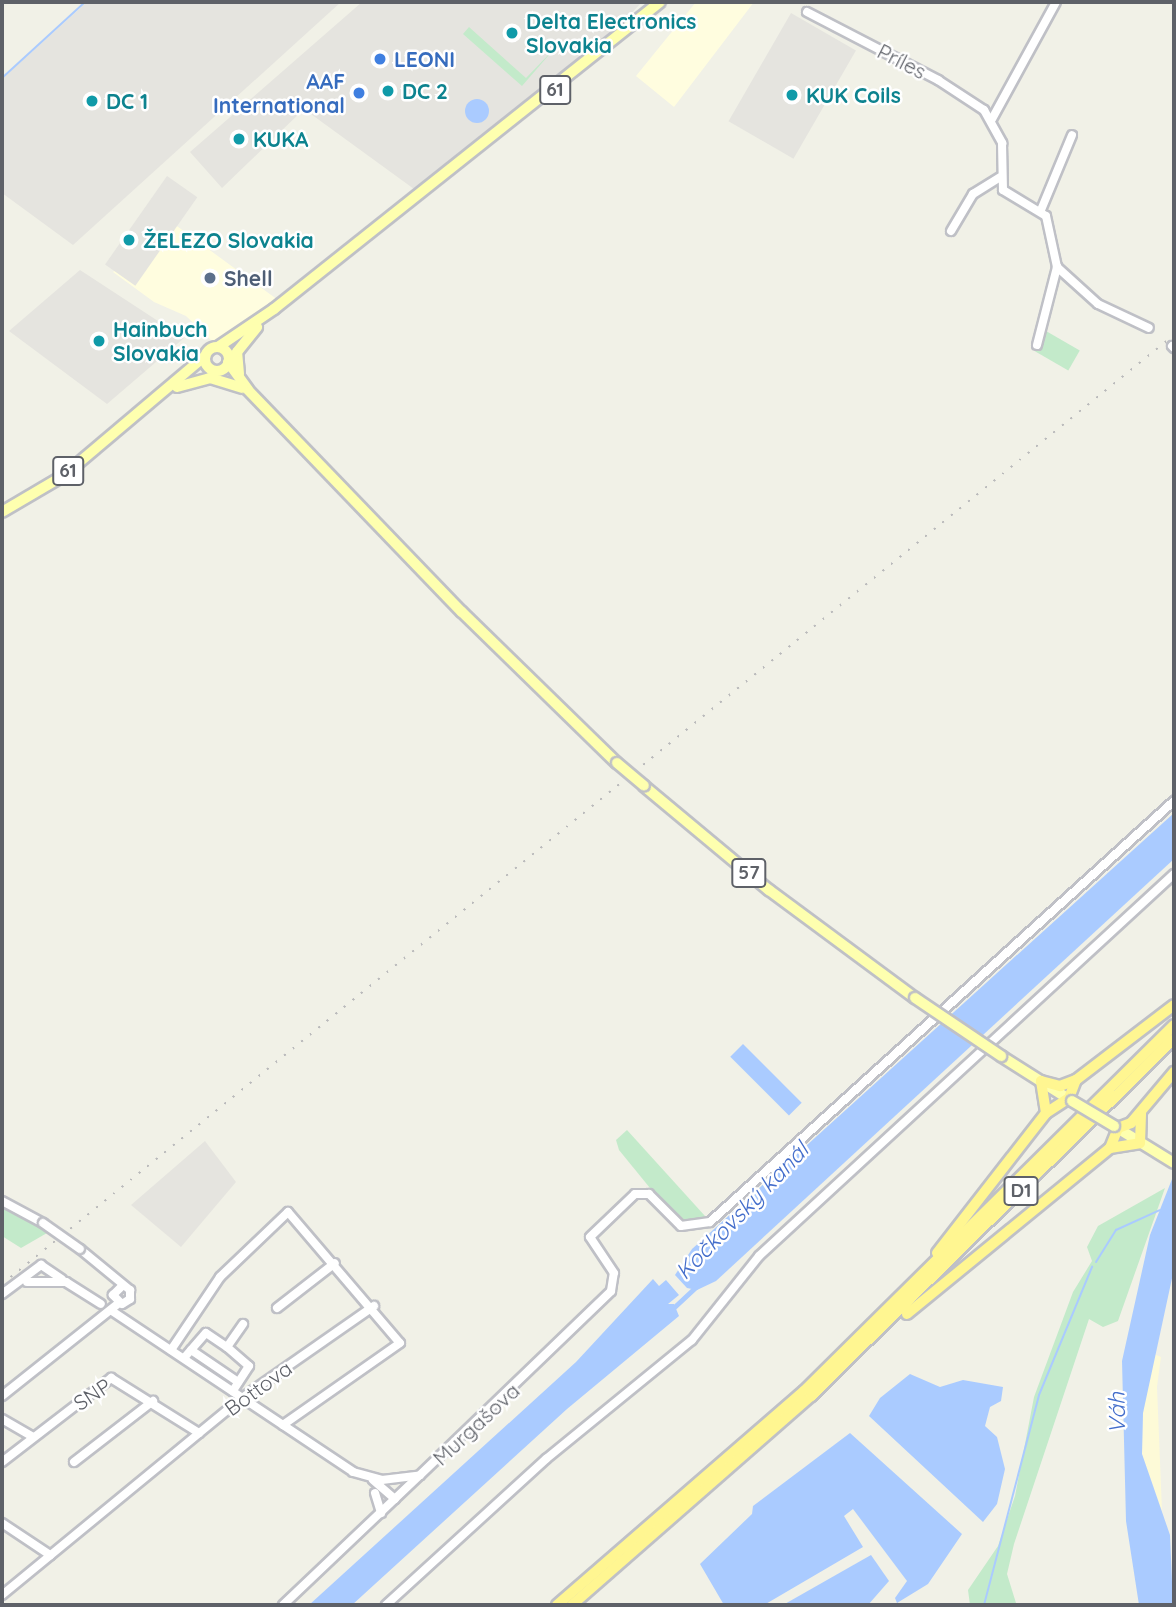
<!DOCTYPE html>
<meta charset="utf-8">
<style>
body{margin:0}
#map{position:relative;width:1176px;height:1607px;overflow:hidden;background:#f1f1e7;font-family:Quicksand,sans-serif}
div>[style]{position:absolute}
.commercial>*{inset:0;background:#fffddf}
.industrial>*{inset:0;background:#e5e4df;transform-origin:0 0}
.green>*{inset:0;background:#c3eaca;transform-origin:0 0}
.sand>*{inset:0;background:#fdfad7}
.water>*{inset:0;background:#aacbff;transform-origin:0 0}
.round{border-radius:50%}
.stream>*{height:2px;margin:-1px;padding:0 1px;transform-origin:1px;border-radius:1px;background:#aacbff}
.canal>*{height:5px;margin:-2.5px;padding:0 2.5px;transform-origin:2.5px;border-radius:2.5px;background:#aacbff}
.roads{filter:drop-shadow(2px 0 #bfc0c6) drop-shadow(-2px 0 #bfc0c6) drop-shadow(0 2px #bfc0c6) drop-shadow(0 -2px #bfc0c6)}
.minor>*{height:8px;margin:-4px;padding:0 4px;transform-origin:4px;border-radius:4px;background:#fff}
.major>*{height:10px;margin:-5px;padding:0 5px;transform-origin:5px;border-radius:5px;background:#feffaf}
.major>.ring{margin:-5px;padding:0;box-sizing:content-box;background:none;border:10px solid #feffaf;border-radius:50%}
.highway>*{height:10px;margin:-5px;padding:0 5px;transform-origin:5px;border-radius:5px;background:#fff691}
.rail>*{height:2px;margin-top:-1px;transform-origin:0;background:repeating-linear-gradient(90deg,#bababb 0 2px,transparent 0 11px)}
.bridges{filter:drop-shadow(2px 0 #bfc0c6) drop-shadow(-2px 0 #bfc0c6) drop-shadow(0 2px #bfc0c6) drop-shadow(0 -2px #bfc0c6)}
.minor-bridge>*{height:8px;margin:-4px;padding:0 4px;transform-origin:4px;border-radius:4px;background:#fff}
.major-bridge>*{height:10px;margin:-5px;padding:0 5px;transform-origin:5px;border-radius:5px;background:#feffaf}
.dots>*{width:19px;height:19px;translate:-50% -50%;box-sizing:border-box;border:4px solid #fff;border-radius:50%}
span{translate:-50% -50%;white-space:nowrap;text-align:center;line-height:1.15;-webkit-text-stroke:5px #fff;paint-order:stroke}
.shield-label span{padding:2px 5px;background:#fff;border:2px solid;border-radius:5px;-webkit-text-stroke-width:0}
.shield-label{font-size:19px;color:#5e6168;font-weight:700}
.culture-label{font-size:21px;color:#0d838f;font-weight:700}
.left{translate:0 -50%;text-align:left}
.shop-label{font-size:21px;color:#366cbe;font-weight:700}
.right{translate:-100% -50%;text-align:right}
.street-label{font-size:21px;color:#5e6168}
.service-label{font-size:21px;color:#4e5e75;font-weight:700}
.water-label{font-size:23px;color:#446ecb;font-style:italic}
.frame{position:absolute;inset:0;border:4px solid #5e6168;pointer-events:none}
</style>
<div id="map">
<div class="commercial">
<i style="clip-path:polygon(696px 2px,754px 2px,674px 107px,636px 76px)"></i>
<i style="clip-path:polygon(170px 221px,278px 300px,223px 343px,214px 343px,186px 316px,154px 302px,113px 272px)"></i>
</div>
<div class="industrial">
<i style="clip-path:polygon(87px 2px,341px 2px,73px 245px,2px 193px,2px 79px)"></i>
<i style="clip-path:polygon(362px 2px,642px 2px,605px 41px,414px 189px,304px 109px,222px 188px,190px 152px)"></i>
<i style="left:791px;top:13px;width:75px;height:125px;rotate:30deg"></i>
<i style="left:167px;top:176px;width:37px;height:108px;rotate:35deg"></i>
<i style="clip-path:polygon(80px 270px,184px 338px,107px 404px,9px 331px)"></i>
<i style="clip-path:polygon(205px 1141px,236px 1182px,181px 1247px,131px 1205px)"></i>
</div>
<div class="green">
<i style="clip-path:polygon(469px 27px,526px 78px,555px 48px,522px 86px,463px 34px)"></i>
<i style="left:1046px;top:331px;width:39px;height:23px;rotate:30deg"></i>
<i style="clip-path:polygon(627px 1130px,705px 1216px,695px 1222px,676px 1220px,619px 1150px,616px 1140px)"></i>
<i style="clip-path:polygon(1165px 1188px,1118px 1321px,1103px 1327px,1089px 1319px,1014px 1544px,1007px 1574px,1016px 1603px,970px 1605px,968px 1590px,998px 1546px,1015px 1496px,1034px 1397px,1073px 1292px,1092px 1261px,1087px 1247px,1098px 1226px)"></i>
<i style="clip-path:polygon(2px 1207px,27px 1218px,47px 1233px,21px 1248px,2px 1236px)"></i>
</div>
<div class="sand">
<i style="clip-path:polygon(1154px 1354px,1161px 1357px,1157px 1387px,1162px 1511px,1142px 1454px,1143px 1413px)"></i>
</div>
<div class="water">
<i class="round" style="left:465px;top:99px;width:24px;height:24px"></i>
<i style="clip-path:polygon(1174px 813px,1174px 859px,716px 1281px,697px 1290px,687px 1288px,675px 1275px,692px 1249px)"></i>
<i style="left:743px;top:1044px;width:83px;height:18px;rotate:45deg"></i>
<i style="clip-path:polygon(1174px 1174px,1174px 1269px,1143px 1413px,1142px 1454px,1170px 1535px,1173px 1605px,1139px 1605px,1126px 1521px,1122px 1361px,1150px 1235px)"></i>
<i style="clip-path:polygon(653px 1279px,659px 1286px,666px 1280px,679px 1295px,668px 1304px,674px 1304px,679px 1316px,567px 1409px,352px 1605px,309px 1605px,576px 1362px)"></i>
<i style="clip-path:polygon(910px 1374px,940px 1387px,963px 1380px,1003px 1387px,1001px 1401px,990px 1407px,985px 1426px,997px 1437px,1005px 1469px,997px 1504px,983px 1522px,869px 1416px,880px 1398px)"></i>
<i style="clip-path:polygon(850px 1433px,962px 1534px,928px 1584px,897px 1603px,895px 1598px,907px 1581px,853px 1509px,844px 1516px,863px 1547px,764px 1605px,724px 1605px,700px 1564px,752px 1514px,753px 1506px)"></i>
<i style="clip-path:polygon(871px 1555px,889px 1581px,868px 1605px,783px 1605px)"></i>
</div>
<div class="stream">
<i style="left:2px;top:78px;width:113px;rotate:-42.5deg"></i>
<i style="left:1096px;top:1262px;width:38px;rotate:-58deg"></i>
<i style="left:1116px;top:1230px;width:48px;rotate:-24.4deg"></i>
<i style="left:984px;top:1605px;width:217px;rotate:-75.3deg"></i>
<i style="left:1039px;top:1395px;width:139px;rotate:-67.5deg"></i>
</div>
<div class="canal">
<i style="left:671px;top:1310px;width:40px;rotate:-43deg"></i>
</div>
<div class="roads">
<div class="minor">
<i style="left:807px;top:12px;width:148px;rotate:27.4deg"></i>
<i style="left:938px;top:80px;width:55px;rotate:33.1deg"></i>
<i style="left:984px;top:110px;width:38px;rotate:61deg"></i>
<i style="left:1002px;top:143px;width:47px;rotate:88.8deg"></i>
<i style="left:1003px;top:190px;width:50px;rotate:31.2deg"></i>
<i style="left:1046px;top:216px;width:52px;rotate:77.8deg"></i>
<i style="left:1057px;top:267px;width:55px;rotate:42.1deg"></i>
<i style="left:1098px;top:304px;width:56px;rotate:25.2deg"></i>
<i style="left:992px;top:119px;width:133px;rotate:-61.3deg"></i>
<i style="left:1041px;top:210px;width:81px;rotate:-67.5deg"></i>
<i style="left:951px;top:231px;width:43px;rotate:-59.3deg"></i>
<i style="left:973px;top:194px;width:31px;rotate:-32deg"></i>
<i style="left:1037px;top:345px;width:81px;rotate:-75.6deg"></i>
<i style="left:1172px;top:346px;width:3px;rotate:45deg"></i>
<i style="left:2px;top:1201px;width:47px;rotate:28.2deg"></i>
<i style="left:80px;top:1249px;width:65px;rotate:39.4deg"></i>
<i style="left:130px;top:1290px;width:9px;rotate:90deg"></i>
<i style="left:130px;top:1299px;width:9px;rotate:148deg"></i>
<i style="left:122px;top:1304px;width:13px;rotate:-135deg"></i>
<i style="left:113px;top:1295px;width:13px;rotate:-45deg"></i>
<i style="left:27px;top:1282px;width:39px"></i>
<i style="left:66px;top:1282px;width:41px;rotate:32.2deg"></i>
<i style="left:2px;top:1294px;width:49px;rotate:-36.6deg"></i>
<i style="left:41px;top:1265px;width:25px;rotate:34deg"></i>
<i style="left:277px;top:1308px;width:73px;rotate:-37.8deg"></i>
<i style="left:112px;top:1311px;width:290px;rotate:33.7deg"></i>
<i style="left:353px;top:1472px;width:30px;rotate:15deg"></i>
<i style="left:382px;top:1480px;width:38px;rotate:-7deg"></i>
<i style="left:420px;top:1475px;width:265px;rotate:-43.9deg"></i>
<i style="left:611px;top:1291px;width:18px;rotate:-81deg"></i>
<i style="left:614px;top:1273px;width:43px;rotate:-123.7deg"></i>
<i style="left:590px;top:1237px;width:62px;rotate:-43.7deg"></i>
<i style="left:635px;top:1194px;width:14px"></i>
<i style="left:649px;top:1194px;width:45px;rotate:45deg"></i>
<i style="left:681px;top:1226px;width:29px;rotate:-8deg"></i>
<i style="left:710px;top:1222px;width:627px;rotate:-42.22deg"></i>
<i style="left:227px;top:1347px;width:28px;rotate:-55deg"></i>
<i style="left:171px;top:1350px;width:88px;rotate:-56.1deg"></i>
<i style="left:220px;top:1277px;width:94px;rotate:-43.7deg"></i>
<i style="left:288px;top:1212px;width:172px;rotate:49.5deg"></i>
<i style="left:400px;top:1343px;width:143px;rotate:145deg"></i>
<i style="left:191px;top:1350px;width:57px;rotate:34.2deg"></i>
<i style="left:184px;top:1358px;width:33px;rotate:-49deg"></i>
<i style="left:206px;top:1333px;width:25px;rotate:34deg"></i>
<i style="left:227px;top:1347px;width:29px;rotate:41deg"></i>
<i style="left:249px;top:1366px;width:30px;rotate:123deg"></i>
<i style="left:2px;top:1396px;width:149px;rotate:-38.5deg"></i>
<i style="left:2px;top:1419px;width:36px;rotate:30deg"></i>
<i style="left:2px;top:1462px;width:138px;rotate:-37.6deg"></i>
<i style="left:111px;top:1378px;width:104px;rotate:32deg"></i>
<i style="left:74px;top:1462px;width:100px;rotate:-37.7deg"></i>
<i style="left:373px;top:1480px;width:29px;rotate:41deg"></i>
<i style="left:375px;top:1493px;width:21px;rotate:73deg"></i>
<i style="left:2px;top:1523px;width:58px;rotate:33.7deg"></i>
<i style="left:2px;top:1595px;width:310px;rotate:-39.4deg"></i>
<i style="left:242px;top:1398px;width:161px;rotate:-34.9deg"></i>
<i style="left:283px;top:1605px;width:186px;rotate:-43.5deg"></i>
<i style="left:386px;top:1605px;width:217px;rotate:-42.4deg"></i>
<i style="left:546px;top:1459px;width:188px;rotate:-39.2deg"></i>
<i style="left:692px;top:1340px;width:107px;rotate:-51.4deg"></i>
<i style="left:759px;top:1256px;width:564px;rotate:-42.63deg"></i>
</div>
<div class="major">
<i style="left:218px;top:347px;width:68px;rotate:-34.2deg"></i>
<i style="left:274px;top:309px;width:493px;rotate:-38.5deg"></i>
<i class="ring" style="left:205px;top:347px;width:14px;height:14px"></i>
<i style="left:228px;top:362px;width:34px;rotate:54deg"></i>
<i style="left:248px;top:390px;width:308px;rotate:46.1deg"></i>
<i style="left:462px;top:612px;width:216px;rotate:44.3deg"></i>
<i style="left:239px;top:374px;width:22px;rotate:-95deg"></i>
<i style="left:237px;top:352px;width:32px;rotate:-51deg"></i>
<i style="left:177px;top:387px;width:34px;rotate:-15deg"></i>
<i style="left:210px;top:378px;width:34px;rotate:17deg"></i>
<i style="left:2px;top:512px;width:71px;rotate:-30.5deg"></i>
<i style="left:63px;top:476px;width:186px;rotate:-40.2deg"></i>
<i style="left:644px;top:786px;width:163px;rotate:39.8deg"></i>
<i style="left:769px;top:890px;width:182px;rotate:36.5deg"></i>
<i style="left:1001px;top:1056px;width:84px;rotate:32.4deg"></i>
<i style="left:1114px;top:1126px;width:70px;rotate:31.7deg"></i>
</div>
<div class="highway">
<i style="left:1041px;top:1081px;width:20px;rotate:15deg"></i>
<i style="left:1060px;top:1086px;width:17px;rotate:-21deg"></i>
<i style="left:1076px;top:1080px;width:123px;rotate:-37.4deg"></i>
<i style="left:1041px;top:1081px;width:32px;rotate:81deg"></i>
<i style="left:1110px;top:1148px;width:22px;rotate:-68deg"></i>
<i style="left:1118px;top:1128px;width:14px;rotate:-21deg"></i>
<i style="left:1131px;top:1123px;width:67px;rotate:-49.9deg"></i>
<i style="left:937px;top:1253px;width:177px;rotate:-52.1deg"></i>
<i style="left:1046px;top:1113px;width:27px;rotate:-33deg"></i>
<i style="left:1069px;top:1098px;width:19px;rotate:-69deg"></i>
<i style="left:907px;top:1314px;width:262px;rotate:-39.3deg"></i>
<i style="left:1110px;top:1148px;width:30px;rotate:-9deg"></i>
<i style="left:1140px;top:1143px;width:30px;rotate:-88deg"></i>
<i style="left:557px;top:1605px;width:327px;rotate:-40.9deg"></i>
<i style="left:804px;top:1391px;width:520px;rotate:-44.69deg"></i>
<i style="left:572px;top:1605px;width:317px;rotate:-41.2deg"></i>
<i style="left:811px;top:1396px;width:509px;rotate:-44.52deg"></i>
</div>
</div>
<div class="rail">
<i style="left:2px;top:1284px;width:1508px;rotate:-39deg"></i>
</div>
<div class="bridges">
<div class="minor-bridge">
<i style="left:43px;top:1223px;width:45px;rotate:35.1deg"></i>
</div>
<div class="major-bridge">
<i style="left:617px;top:763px;width:35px;rotate:40deg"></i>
<i style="left:915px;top:998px;width:104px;rotate:34deg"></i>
<i style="left:1072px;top:1101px;width:49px;rotate:30.8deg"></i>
</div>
</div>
<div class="dots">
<i style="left:512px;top:33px;background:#0f9aa8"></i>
<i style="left:380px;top:59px;background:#3f7fe0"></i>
<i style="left:388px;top:91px;background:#0f9aa8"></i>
<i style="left:359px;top:93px;background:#3f7fe0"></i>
<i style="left:792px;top:95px;background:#0f9aa8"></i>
<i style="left:92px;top:101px;background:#0f9aa8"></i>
<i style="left:239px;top:139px;background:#0f9aa8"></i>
<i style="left:129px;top:240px;background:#0f9aa8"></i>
<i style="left:210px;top:278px;background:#5c6f8a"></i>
<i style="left:99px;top:341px;background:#0f9aa8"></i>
</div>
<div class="shield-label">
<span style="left:555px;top:90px">61</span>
<span style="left:68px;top:471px">61</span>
<span style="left:749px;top:873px">57</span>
<span style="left:1021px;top:1191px">D1</span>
</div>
<div class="culture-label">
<span class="left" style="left:526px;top:33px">Delta Electronics<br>Slovakia</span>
<span class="left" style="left:402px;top:91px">DC 2</span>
<span class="left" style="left:806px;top:95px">KUK Coils</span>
<span class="left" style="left:106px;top:101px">DC 1</span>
<span class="left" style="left:253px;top:139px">KUKA</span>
<span class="left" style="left:143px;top:240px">ŽELEZO Slovakia</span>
<span class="left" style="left:113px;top:341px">Hainbuch<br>Slovakia</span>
</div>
<div class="shop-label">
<span class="left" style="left:394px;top:59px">LEONI</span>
<span class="right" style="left:345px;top:93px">AAF<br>International</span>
</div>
<div class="street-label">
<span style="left:902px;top:61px;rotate:27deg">Príles</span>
<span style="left:258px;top:1388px;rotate:-36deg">Bottova</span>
<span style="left:92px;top:1394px;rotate:-33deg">SNP</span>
<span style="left:476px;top:1424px;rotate:-43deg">Murgašova</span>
</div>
<div class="service-label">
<span class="left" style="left:224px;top:278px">Shell</span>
</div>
<div class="water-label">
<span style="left:742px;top:1211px;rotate:-46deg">Kočkovský kanál</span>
<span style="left:1117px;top:1413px;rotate:-91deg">Váh</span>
</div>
<div class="frame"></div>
</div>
